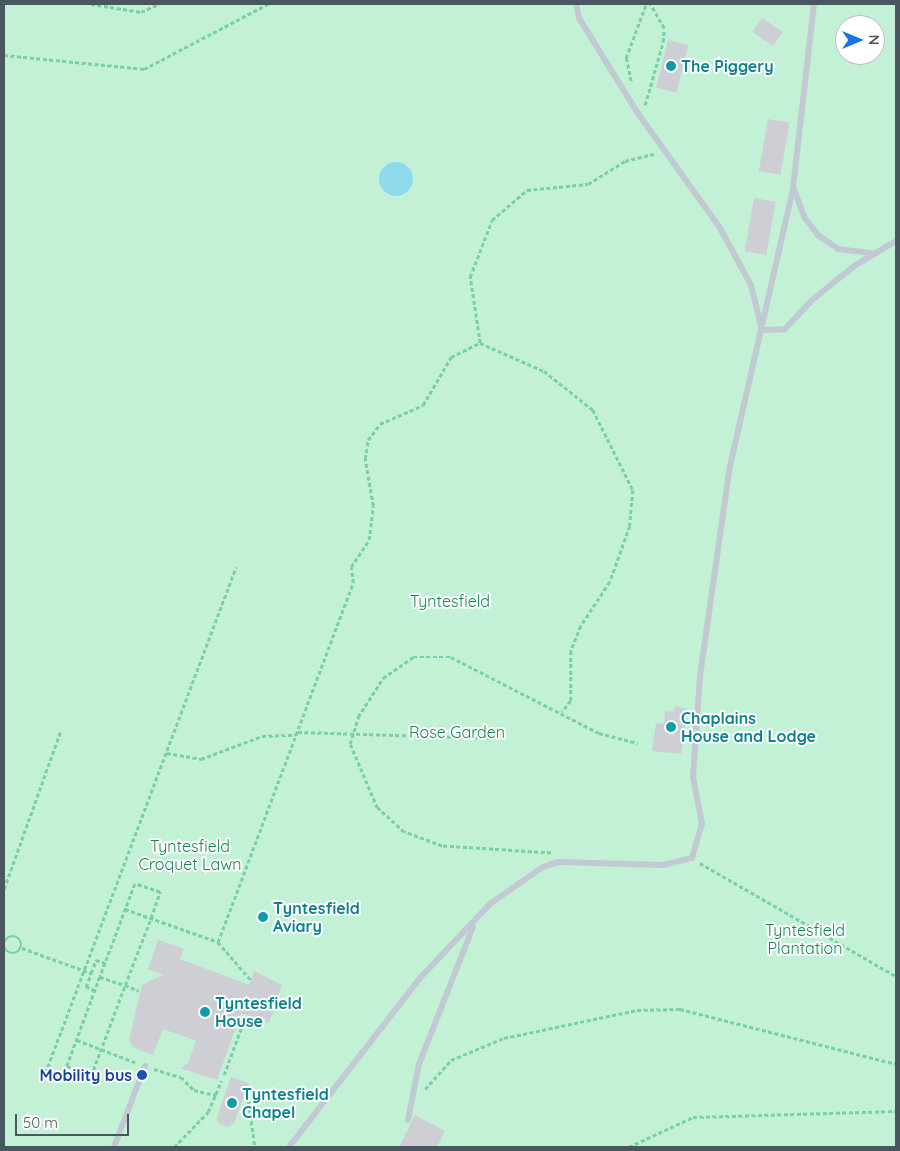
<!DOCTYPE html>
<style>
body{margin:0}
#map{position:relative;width:900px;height:1151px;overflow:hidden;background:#f5f3f3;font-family:Quicksand,sans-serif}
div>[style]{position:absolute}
.green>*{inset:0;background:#c3f1d5}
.water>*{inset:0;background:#90daee}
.round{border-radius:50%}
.building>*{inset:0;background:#cdcfd5;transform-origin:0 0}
.path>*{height:2.5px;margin-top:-1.25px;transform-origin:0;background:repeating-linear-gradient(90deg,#7ad0a6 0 4px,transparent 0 6.5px)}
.path>.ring{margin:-1.25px;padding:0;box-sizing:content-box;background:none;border:2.5px solid #7ad0a6;border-radius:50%}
.service>*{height:6px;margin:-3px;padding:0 3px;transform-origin:3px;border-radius:3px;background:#c1cad2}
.dots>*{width:14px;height:14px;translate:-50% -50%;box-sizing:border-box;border:2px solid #fff;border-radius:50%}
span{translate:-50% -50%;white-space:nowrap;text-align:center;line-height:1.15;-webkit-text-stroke:4px #fff;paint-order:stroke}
.culture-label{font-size:16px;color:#0d838f;font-weight:700}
.left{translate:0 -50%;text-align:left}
.park-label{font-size:16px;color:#17864f}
.transit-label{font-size:16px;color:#164399;font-weight:700}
.right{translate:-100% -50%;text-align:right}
.frame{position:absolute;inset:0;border:5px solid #4a5661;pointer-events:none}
.north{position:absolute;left:835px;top:15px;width:50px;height:50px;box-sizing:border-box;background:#fff;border:1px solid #b7bbc0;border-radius:50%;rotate:90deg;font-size:14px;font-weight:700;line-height:20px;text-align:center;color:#4a5661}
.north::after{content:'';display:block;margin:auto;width:18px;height:22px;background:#1a73e8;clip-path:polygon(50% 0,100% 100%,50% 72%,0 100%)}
.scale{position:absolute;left:15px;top:1114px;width:114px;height:22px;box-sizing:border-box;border:2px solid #4a5661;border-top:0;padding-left:6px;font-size:15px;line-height:18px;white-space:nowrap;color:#4a5661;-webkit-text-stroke:4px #fff;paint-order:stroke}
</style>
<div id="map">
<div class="green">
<i style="clip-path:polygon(evenodd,4px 4px,896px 4px,896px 1147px,4px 1147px,4px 4px,845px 25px,875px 25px,875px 55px,845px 55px,845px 25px)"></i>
</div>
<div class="water">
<i class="round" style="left:379px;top:162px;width:34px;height:34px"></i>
</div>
<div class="building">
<i style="left:762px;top:18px;width:25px;height:17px;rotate:34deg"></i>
<i style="left:668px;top:40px;width:21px;height:49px;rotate:14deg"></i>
<i style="left:768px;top:119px;width:22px;height:53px;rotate:10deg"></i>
<i style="left:754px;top:198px;width:22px;height:54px;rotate:10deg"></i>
<i style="clip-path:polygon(675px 706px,688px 709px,681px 754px,652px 751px,656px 723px,664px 724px,665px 711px,674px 712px)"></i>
<i style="clip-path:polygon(158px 940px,184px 949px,180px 959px,249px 985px,254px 971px,282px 985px,269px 1023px,241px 1013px,217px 1080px,180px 1068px,188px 1063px,196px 1041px,163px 1029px,153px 1055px,133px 1047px,129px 1040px,142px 985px,163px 975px,148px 969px)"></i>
<i style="clip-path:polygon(231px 1077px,249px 1083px,234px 1123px,228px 1127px,218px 1123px,217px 1117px)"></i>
<i style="clip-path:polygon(415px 1115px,445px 1131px,437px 1147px,399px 1147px)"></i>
</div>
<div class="path">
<i style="left:91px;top:4px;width:51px;rotate:9.1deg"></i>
<i style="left:141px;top:12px;width:20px;rotate:-24deg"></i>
<i style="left:4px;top:55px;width:141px;rotate:5.7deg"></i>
<i style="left:144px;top:69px;width:140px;rotate:-27.7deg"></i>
<i style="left:631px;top:81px;width:24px;rotate:-102deg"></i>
<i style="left:626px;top:58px;width:58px;rotate:-69.7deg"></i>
<i style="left:645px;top:105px;width:66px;rotate:-74.1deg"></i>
<i style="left:663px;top:42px;width:14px;rotate:-86deg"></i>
<i style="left:664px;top:28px;width:28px;rotate:-120deg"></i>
<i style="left:480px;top:343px;width:67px;rotate:-98.6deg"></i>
<i style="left:470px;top:277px;width:61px;rotate:-68.9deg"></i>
<i style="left:492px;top:220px;width:46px;rotate:-40.6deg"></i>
<i style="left:527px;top:190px;width:61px;rotate:-5.6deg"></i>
<i style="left:588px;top:184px;width:44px;rotate:-31.9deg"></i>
<i style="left:625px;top:161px;width:30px;rotate:-14deg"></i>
<i style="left:298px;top:732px;width:194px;rotate:1.8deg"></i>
<i style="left:167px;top:753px;width:35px;rotate:10deg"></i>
<i style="left:201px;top:759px;width:65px;rotate:-20.7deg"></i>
<i style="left:262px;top:736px;width:34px;rotate:-2deg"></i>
<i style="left:551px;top:853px;width:109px;rotate:-176.3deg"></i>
<i style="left:442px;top:846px;width:40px;rotate:-159.8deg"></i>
<i style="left:404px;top:832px;width:36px;rotate:-138deg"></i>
<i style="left:377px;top:808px;width:69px;rotate:-112.9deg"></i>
<i style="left:350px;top:744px;width:28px;rotate:-73deg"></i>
<i style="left:358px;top:717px;width:46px;rotate:-57.3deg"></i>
<i style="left:383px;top:678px;width:37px;rotate:-35deg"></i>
<i style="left:413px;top:657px;width:38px"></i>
<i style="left:451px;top:657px;width:166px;rotate:27.2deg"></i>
<i style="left:599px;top:733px;width:40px;rotate:14.4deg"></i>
<i style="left:700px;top:863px;width:226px;rotate:30deg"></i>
<i style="left:4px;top:889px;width:169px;rotate:-70.3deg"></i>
<i style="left:125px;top:909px;width:99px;rotate:19.5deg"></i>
<i style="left:218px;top:942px;width:384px;rotate:-69.4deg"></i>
<i style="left:353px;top:583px;width:16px;rotate:-97deg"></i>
<i style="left:351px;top:567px;width:32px;rotate:-56deg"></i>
<i style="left:369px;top:540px;width:34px;rotate:-83deg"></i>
<i style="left:373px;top:506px;width:48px;rotate:-99.7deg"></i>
<i style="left:365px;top:459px;width:19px;rotate:-81deg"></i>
<i style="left:368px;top:440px;width:20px;rotate:-53deg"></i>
<i style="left:380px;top:424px;width:47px;rotate:-23.8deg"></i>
<i style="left:423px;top:405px;width:56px;rotate:-59.7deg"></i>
<i style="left:451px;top:357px;width:32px;rotate:-26deg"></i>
<i style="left:480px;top:343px;width:70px;rotate:23.6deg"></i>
<i style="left:544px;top:371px;width:63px;rotate:38.5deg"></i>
<i style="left:593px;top:410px;width:89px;rotate:63.4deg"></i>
<i style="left:633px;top:490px;width:36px;rotate:95deg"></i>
<i style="left:630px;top:526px;width:59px;rotate:109.7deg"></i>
<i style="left:610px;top:582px;width:53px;rotate:123.4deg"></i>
<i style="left:581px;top:626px;width:27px;rotate:112deg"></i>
<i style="left:571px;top:651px;width:50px;rotate:90deg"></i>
<i style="left:571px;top:701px;width:14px;rotate:129deg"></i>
<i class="ring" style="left:4px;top:936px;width:15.5px;height:15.5px"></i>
<i style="left:218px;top:942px;width:50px;rotate:49deg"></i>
<i style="left:22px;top:948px;width:73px;rotate:19.9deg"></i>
<i style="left:100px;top:977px;width:95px;rotate:110.3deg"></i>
<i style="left:67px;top:1066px;width:26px;rotate:23deg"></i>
<i style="left:91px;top:1076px;width:97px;rotate:-69.5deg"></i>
<i style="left:125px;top:985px;width:72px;rotate:-68.8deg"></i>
<i style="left:151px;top:918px;width:28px;rotate:-71deg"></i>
<i style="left:160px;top:892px;width:26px;rotate:-162deg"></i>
<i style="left:135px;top:884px;width:99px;rotate:110.6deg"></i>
<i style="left:100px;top:977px;width:26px;rotate:18deg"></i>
<i style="left:125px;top:985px;width:15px;rotate:23deg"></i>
<i style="left:95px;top:991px;width:10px;rotate:-156deg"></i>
<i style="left:86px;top:987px;width:15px;rotate:-70deg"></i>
<i style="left:91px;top:973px;width:14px;rotate:-69deg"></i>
<i style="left:96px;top:960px;width:9px;rotate:18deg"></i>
<i style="left:77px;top:1040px;width:64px;rotate:21deg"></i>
<i style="left:154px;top:1069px;width:28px;rotate:17deg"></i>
<i style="left:181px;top:1077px;width:18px;rotate:45deg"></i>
<i style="left:194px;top:1090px;width:23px;rotate:13deg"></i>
<i style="left:224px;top:1075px;width:64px;rotate:-69.9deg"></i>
<i style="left:43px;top:1079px;width:547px;rotate:-69.35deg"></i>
<i style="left:247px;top:1089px;width:59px;rotate:82.1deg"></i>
<i style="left:425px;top:1089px;width:39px;rotate:-48deg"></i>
<i style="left:451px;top:1060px;width:57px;rotate:-22.5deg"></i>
<i style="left:504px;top:1038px;width:136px;rotate:-11.9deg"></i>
<i style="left:637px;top:1010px;width:43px;rotate:-1.3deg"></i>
<i style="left:680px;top:1009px;width:223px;rotate:14.3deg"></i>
<i style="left:174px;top:1147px;width:49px;rotate:-45.8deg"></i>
<i style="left:208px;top:1112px;width:34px;rotate:-67deg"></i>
<i style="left:629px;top:1147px;width:71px;rotate:-25.1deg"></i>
<i style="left:693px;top:1117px;width:203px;rotate:-1.7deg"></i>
</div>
<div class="service">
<i style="left:576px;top:4px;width:14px;rotate:78deg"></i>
<i style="left:579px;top:18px;width:110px;rotate:58.3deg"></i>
<i style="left:637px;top:112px;width:143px;rotate:54.4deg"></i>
<i style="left:720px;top:228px;width:65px;rotate:61.5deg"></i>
<i style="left:751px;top:285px;width:42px;rotate:76.3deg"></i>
<i style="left:794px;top:189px;width:30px;rotate:70deg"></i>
<i style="left:804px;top:217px;width:24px;rotate:52deg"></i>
<i style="left:819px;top:236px;width:23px;rotate:34deg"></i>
<i style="left:838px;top:249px;width:35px;rotate:7deg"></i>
<i style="left:762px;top:330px;width:23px;rotate:-2deg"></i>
<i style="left:785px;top:329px;width:38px;rotate:-47deg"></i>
<i style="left:811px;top:301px;width:55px;rotate:-39.1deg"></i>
<i style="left:854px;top:266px;width:49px;rotate:-30.8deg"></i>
<i style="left:408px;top:1120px;width:57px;rotate:-78.9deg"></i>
<i style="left:419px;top:1064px;width:147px;rotate:-68.5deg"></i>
<i style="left:114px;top:1147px;width:87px;rotate:-69.1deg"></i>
<i style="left:289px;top:1147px;width:214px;rotate:-52.2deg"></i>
<i style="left:420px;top:978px;width:103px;rotate:-46.6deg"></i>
<i style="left:491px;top:903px;width:63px;rotate:-34.7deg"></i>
<i style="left:543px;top:867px;width:16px;rotate:-18deg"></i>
<i style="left:558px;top:862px;width:105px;rotate:1.6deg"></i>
<i style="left:663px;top:865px;width:30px;rotate:-14deg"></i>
<i style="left:692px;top:858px;width:35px;rotate:-74deg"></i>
<i style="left:702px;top:824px;width:48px;rotate:-100.8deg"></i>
<i style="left:693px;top:777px;width:101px;rotate:-86deg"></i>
<i style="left:700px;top:676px;width:212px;rotate:-81.9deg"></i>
<i style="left:730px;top:466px;width:285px;rotate:-77.2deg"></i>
<i style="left:793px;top:188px;width:185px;rotate:-83.5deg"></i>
</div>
<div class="dots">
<i style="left:671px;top:66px;background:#0f9aa8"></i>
<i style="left:671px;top:727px;background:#0f9aa8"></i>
<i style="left:263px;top:917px;background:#0f9aa8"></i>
<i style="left:205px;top:1012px;background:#0f9aa8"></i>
<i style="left:142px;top:1075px;background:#1a4fb4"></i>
<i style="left:232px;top:1103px;background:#0f9aa8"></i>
</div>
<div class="culture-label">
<span class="left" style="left:681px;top:66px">The Piggery</span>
<span class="left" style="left:681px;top:727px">Chaplains<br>House and Lodge</span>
<span class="left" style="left:273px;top:917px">Tyntesfield<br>Aviary</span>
<span class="left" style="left:215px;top:1012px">Tyntesfield<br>House</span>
<span class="left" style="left:242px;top:1103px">Tyntesfield<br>Chapel</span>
</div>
<div class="park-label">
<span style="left:450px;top:601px">Tyntesfield</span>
<span style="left:457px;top:732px">Rose Garden</span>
<span style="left:190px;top:855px">Tyntesfield<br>Croquet Lawn</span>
<span style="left:805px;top:939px">Tyntesfield<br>Plantation</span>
</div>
<div class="transit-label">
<span class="right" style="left:132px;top:1075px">Mobility bus</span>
</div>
<div class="frame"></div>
<div class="north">N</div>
<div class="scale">50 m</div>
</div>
